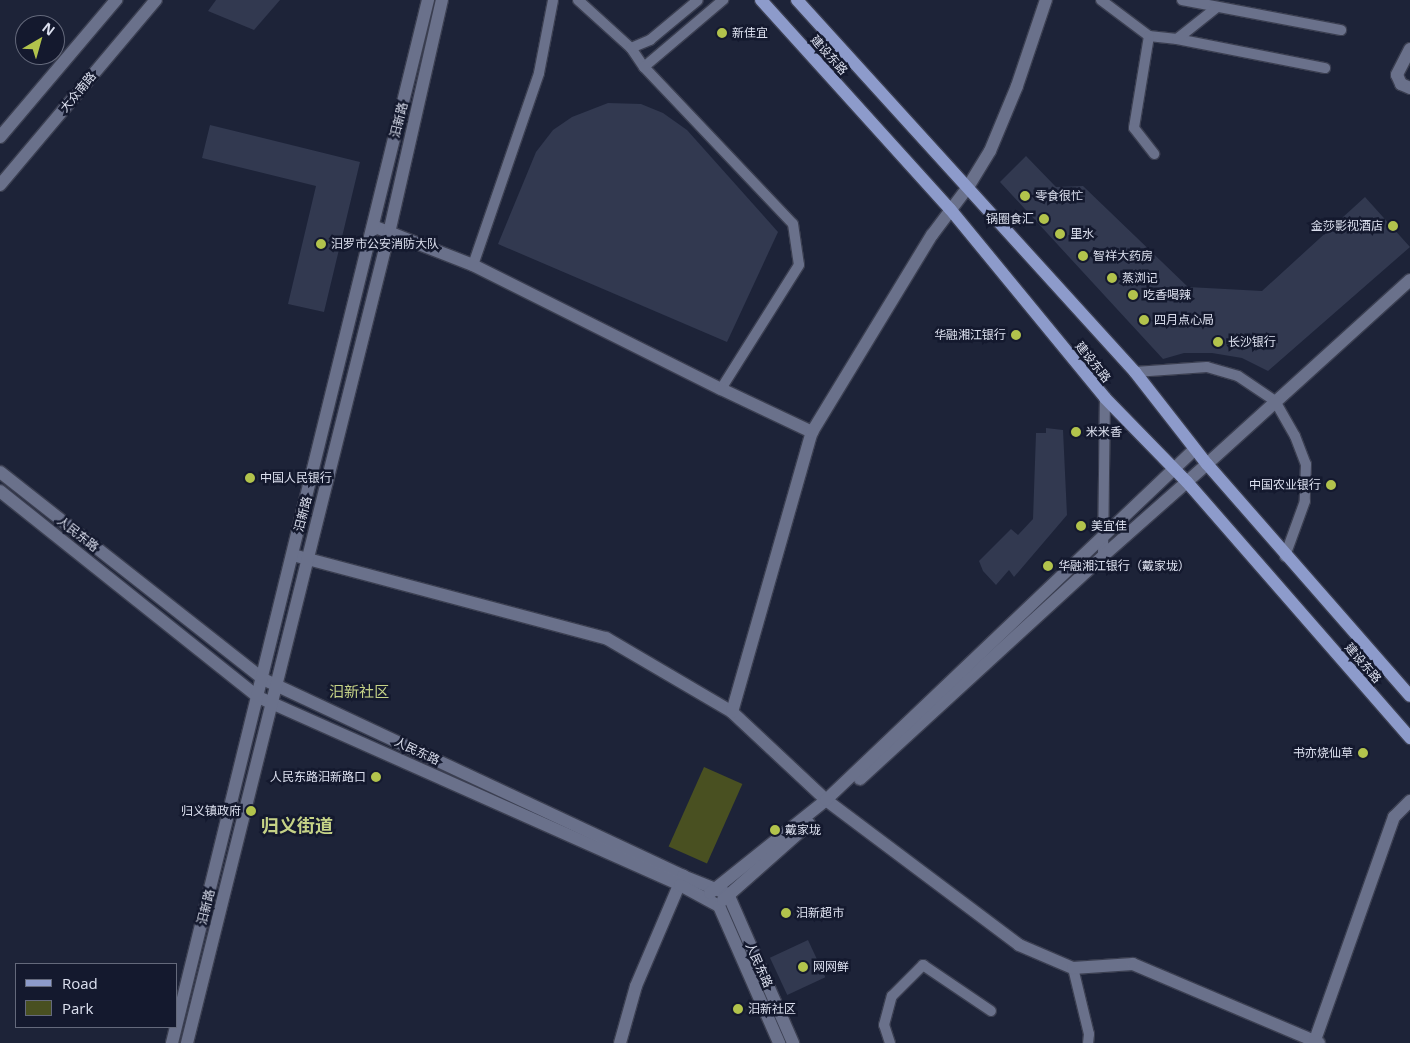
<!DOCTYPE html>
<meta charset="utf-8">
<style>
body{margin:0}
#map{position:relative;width:1410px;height:1043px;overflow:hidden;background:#1d2338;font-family:"Open Sans","Noto Sans SC",sans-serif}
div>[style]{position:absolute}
.green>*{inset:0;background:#495021;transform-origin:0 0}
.building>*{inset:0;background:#323950;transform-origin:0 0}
.roads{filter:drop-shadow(1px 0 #3b3f51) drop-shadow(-1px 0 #3b3f51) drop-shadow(0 1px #3b3f51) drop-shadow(0 -1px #3b3f51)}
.service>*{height:10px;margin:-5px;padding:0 5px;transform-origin:5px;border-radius:5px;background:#6a718b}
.minor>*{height:12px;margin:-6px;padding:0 6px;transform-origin:6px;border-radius:6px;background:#6a718b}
.tertiary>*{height:12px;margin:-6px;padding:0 6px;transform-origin:6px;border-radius:6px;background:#6a718b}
.secondary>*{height:12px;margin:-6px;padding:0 6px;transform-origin:6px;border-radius:6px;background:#6a718b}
.primary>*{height:12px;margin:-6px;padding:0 6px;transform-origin:6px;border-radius:6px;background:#8d9bcb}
.dots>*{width:14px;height:14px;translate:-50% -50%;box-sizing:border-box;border:2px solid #14192e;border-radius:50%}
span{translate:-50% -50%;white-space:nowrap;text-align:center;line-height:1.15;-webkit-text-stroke:5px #14192e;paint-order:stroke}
.poi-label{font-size:12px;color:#dce0ef}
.left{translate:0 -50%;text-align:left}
.right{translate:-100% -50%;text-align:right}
.street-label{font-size:12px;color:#dce0ef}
.quarter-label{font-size:15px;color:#c6d387}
.district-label{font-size:18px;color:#c6d387;font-weight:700}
.legend{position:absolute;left:15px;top:963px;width:162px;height:65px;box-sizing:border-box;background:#14192e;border:1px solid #64697b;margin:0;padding:6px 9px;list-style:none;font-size:15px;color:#dce0ef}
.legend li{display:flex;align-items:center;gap:10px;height:25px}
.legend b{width:25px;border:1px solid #64697b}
.north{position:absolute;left:15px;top:15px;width:50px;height:50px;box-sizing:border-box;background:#14192e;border:1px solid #64697b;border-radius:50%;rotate:38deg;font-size:14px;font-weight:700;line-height:20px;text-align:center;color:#dce0ef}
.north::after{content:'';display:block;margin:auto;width:18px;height:22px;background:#b2c34c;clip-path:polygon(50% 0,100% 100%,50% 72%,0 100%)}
</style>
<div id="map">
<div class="green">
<i style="left:704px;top:767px;width:42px;height:87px;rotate:24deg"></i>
</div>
<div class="building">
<i style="clip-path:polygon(216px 0,280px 0,254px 30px,208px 11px)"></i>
<i style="clip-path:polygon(608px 103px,641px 104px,663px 113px,687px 130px,778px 232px,727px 342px,498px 244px,536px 152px,553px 130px,572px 117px)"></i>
<i style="clip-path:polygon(210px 125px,360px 162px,324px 312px,288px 304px,316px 186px,202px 158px)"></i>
<i style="clip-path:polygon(1026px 156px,1056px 187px,1083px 186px,1188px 287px,1262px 291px,1365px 197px,1410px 247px,1268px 371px,1242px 358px,1212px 353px,1184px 353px,1163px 359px,1000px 182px)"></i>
<i style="clip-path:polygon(1046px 428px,1063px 430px,1067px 515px,1014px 577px,1009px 570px,996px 585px,983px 571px,979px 561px,1011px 529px,1018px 535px,1033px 519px,1036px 433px,1046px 433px)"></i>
<i style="left:808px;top:940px;width:41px;height:42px;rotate:65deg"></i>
</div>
<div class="roads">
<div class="service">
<i style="left:578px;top:0;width:72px;rotate:42.2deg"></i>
<i style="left:631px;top:48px;width:23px;rotate:56deg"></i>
<i style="left:644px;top:67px;width:216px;rotate:46.5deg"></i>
<i style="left:793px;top:224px;width:41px;rotate:81.7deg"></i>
<i style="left:799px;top:265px;width:146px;rotate:122.2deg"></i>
<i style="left:1101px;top:0;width:60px;rotate:36.9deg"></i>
<i style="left:1149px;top:36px;width:28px;rotate:6deg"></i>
<i style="left:1177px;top:39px;width:151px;rotate:11.1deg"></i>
<i style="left:1182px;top:0;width:162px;rotate:10.7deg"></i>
<i style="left:1149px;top:36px;width:93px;rotate:99.3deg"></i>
<i style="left:1134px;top:128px;width:33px;rotate:52deg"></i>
<i style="left:1177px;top:39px;width:50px;rotate:-38.5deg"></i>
<i style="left:631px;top:48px;width:21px;rotate:-23deg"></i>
<i style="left:650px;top:40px;width:62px;rotate:-39.8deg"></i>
<i style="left:644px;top:67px;width:104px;rotate:-40.3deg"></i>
<i style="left:473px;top:265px;width:203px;rotate:-71deg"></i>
<i style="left:539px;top:73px;width:74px;rotate:-79.1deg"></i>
<i style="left:1135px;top:372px;width:72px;rotate:-4deg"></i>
<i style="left:1207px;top:367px;width:32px;rotate:16deg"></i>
<i style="left:1238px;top:376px;width:45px;rotate:34deg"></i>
<i style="left:1275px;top:401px;width:40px;rotate:60.3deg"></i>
<i style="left:1295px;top:436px;width:30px;rotate:69deg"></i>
<i style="left:1306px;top:464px;width:37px;rotate:92deg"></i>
<i style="left:1305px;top:501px;width:59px;rotate:110deg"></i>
<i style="left:1103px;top:556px;width:158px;rotate:-89.3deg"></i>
<i style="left:1073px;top:968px;width:68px;rotate:76.4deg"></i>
<i style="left:1089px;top:1034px;width:9px;rotate:96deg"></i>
<i style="left:890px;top:1043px;width:19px;rotate:-108deg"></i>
<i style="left:884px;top:1025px;width:30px;rotate:-75deg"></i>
<i style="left:892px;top:996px;width:44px;rotate:-45deg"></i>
<i style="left:923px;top:965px;width:82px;rotate:34.1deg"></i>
</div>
<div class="minor">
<i style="left:1410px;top:49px;width:29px;rotate:117deg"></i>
<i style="left:1397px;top:75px;width:10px;rotate:66deg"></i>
<i style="left:1401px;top:84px;width:10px;rotate:24deg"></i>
<i style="left:373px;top:226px;width:107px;rotate:21.3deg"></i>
<i style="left:473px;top:265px;width:277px;rotate:26.6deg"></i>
<i style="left:721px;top:389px;width:101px;rotate:25.3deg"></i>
<i style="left:1207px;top:464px;width:274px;rotate:-42.2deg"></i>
<i style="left:293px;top:555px;width:324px;rotate:14.9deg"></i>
<i style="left:606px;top:638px;width:146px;rotate:30.4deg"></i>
<i style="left:732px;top:712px;width:129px;rotate:43.1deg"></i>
<i style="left:826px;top:800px;width:241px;rotate:36.9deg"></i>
<i style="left:1019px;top:945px;width:59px;rotate:23.1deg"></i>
<i style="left:1073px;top:968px;width:60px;rotate:-3.8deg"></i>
<i style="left:1133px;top:964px;width:202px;rotate:23deg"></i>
<i style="left:732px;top:712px;width:291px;rotate:-74.1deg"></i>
<i style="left:812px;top:432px;width:231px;rotate:-58.7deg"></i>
<i style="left:932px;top:235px;width:60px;rotate:-53.1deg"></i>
<i style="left:968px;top:187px;width:42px;rotate:-58.6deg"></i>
<i style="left:990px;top:151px;width:70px;rotate:-67.4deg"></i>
<i style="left:1017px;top:86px;width:91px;rotate:-71.4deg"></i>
<i style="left:1315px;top:1040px;width:237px;rotate:-70.5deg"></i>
<i style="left:1394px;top:817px;width:23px;rotate:-45deg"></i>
<i style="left:620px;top:1043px;width:59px;rotate:-74.3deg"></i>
<i style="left:636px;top:986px;width:120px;rotate:-66.9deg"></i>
</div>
<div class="tertiary">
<i style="left:0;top:472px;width:335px;rotate:38.2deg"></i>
<i style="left:263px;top:679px;width:464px;rotate:25.1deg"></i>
<i style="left:683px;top:876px;width:48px;rotate:21.8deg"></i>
<i style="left:728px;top:894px;width:163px;rotate:66.4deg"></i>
<i style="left:0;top:491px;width:330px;rotate:38.6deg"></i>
<i style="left:258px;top:697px;width:462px;rotate:24deg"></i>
<i style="left:680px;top:885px;width:44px;rotate:28.3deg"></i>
<i style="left:719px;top:906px;width:150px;rotate:66.3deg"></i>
<i style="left:860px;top:779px;width:330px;rotate:-42.5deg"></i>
<i style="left:1103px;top:556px;width:139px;rotate:-41.5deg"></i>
<i style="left:710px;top:893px;width:149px;rotate:-38.7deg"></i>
<i style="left:826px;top:800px;width:509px;rotate:-43.57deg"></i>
<i style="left:723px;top:900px;width:115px;rotate:-41.5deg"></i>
<i style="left:172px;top:1043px;width:1074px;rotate:-76.21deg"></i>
<i style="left:187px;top:1043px;width:835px;rotate:-76deg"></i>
<i style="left:389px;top:233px;width:239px;rotate:-77.2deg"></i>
</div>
<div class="secondary">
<i style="left:0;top:137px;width:180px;rotate:-49.7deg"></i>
<i style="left:0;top:185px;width:242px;rotate:-49.9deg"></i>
</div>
<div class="primary">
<i style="left:761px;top:0;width:282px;rotate:47.9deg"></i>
<i style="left:950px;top:209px;width:244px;rotate:50.6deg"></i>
<i style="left:1105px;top:398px;width:117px;rotate:45.7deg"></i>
<i style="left:1187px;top:482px;width:340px;rotate:48.9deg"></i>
<i style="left:797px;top:0;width:503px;rotate:47.74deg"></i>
<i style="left:1135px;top:372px;width:117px;rotate:52deg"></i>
<i style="left:1207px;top:464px;width:308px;rotate:48.8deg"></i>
</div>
</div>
<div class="dots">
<i style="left:722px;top:33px;background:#b2c34c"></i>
<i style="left:1025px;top:196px;background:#b2c34c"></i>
<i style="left:1044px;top:219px;background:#b2c34c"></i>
<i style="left:1393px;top:226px;background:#b2c34c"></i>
<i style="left:1060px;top:234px;background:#b2c34c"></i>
<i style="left:321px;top:244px;background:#b2c34c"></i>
<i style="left:1083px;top:256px;background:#b2c34c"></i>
<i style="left:1112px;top:278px;background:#b2c34c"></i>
<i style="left:1133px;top:295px;background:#b2c34c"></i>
<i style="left:1144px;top:320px;background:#b2c34c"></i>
<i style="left:1016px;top:335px;background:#b2c34c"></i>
<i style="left:1218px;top:342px;background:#b2c34c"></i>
<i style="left:1076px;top:432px;background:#b2c34c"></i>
<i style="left:250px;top:478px;background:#b2c34c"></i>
<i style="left:1331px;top:485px;background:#b2c34c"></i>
<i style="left:1081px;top:526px;background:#b2c34c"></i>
<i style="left:1048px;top:566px;background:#b2c34c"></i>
<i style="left:1363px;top:753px;background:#b2c34c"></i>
<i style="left:376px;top:777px;background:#b2c34c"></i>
<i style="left:251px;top:811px;background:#b2c34c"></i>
<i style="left:775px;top:830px;background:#b2c34c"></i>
<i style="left:786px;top:913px;background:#b2c34c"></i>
<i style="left:803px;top:967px;background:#b2c34c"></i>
<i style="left:738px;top:1009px;background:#b2c34c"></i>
</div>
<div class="poi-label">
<span class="left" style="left:732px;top:33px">新佳宜</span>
<span class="left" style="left:1035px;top:196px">零食很忙</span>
<span class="right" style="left:1034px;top:219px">锅圈食汇</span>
<span class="right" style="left:1383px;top:226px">金莎影视酒店</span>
<span class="left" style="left:1070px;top:234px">里水</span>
<span class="left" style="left:331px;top:244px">汨罗市公安消防大队</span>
<span class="left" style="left:1093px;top:256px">智祥大药房</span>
<span class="left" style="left:1122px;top:278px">蒸浏记</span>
<span class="left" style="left:1143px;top:295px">吃香喝辣</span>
<span class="left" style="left:1154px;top:320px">四月点心局</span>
<span class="right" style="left:1006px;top:335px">华融湘江银行</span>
<span class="left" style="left:1228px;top:342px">长沙银行</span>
<span class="left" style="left:1086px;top:432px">米米香</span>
<span class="left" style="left:260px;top:478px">中国人民银行</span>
<span class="right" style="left:1321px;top:485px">中国农业银行</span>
<span class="left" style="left:1091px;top:526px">美宜佳</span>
<span class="left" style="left:1058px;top:566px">华融湘江银行（戴家垅）</span>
<span class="right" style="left:1353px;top:753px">书亦烧仙草</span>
<span class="right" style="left:366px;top:777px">人民东路汨新路口</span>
<span class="right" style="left:241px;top:811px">归义镇政府</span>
<span class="left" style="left:785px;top:830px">戴家垅</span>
<span class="left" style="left:796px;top:913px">汨新超市</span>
<span class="left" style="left:813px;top:967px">网网鲜</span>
<span class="left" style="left:748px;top:1009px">汨新社区</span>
</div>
<div class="street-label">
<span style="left:829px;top:55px;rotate:48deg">建设东路</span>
<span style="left:78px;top:92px;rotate:-50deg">大众南路</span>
<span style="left:399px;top:120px;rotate:-76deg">汨新路</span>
<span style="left:1093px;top:362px;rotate:51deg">建设东路</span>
<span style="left:303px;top:514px;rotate:-76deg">汨新路</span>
<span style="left:78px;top:534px;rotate:38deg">人民东路</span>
<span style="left:1363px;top:663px;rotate:49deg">建设东路</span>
<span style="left:417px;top:751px;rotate:25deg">人民东路</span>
<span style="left:206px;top:907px;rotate:-76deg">汨新路</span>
<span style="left:759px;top:965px;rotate:66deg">人民东路</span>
</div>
<div class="quarter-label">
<span style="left:359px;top:692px">汨新社区</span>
</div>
<div class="district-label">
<span style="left:297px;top:825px">归义街道</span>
</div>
<ul class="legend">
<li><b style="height:6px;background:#8d9bcb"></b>Road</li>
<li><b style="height:14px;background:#495021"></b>Park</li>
</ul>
<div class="north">N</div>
</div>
